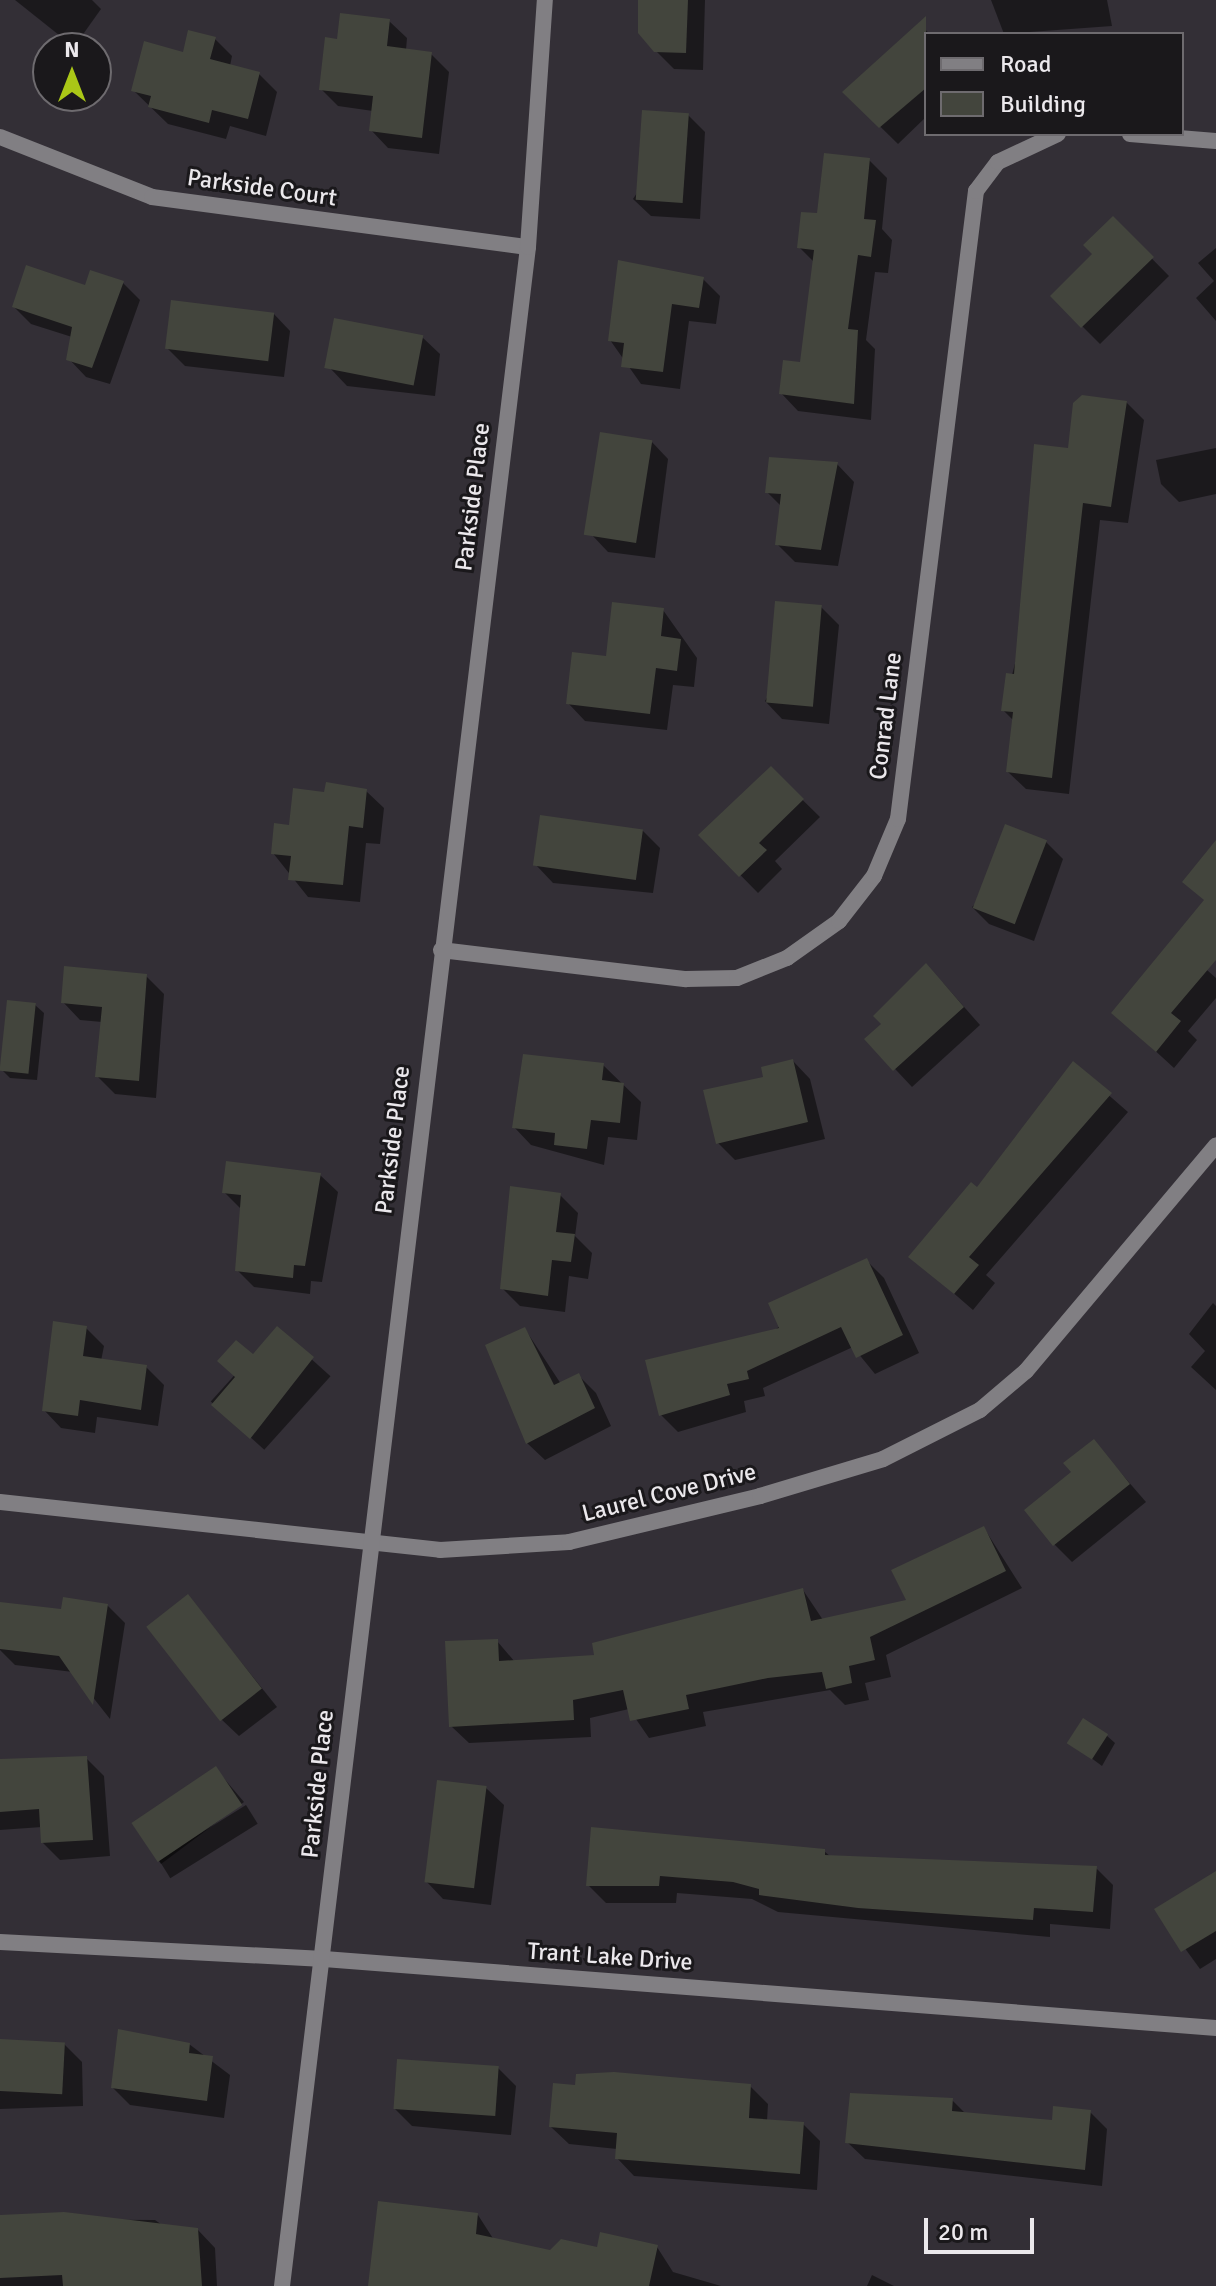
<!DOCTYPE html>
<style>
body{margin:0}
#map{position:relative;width:1216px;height:2286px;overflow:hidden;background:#332f36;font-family:Signika,sans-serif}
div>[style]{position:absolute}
.shadow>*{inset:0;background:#0007;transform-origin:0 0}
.building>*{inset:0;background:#43453d;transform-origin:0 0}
.street>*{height:16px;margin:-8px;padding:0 8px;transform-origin:8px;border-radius:8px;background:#817f83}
span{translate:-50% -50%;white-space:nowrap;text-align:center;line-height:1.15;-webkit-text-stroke:6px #1a181b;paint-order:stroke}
.street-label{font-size:24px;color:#ebe8ec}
.legend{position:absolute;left:924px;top:32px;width:260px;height:104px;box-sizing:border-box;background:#1a181b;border:2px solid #6e6b6f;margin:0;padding:10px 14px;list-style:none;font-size:24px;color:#ebe8ec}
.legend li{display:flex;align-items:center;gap:16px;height:40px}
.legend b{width:40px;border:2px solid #6e6b6f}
.north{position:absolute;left:32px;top:32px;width:80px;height:80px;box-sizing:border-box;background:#1a181b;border:2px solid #6e6b6f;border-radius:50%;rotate:0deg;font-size:22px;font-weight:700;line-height:32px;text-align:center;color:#ebe8ec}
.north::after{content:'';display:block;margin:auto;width:28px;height:36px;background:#aac717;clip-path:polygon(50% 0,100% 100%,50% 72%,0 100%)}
.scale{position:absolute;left:924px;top:2218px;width:110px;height:36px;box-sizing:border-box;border:4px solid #ebe8ec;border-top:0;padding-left:10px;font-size:24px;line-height:28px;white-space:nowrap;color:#ebe8ec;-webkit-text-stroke:6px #1a181b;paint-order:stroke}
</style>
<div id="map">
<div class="shadow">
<i style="clip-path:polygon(15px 0,92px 0,101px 9px,74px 47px)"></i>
<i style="clip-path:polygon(640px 0,705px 0,703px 70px,674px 69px,656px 51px)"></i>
<i style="clip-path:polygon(991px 0,1107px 0,1112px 26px,1004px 34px)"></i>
<i style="clip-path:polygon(389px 21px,407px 38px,406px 50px,431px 54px,449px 72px,439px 154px,388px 148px,371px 130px,373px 111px,338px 106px,321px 89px,339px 41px)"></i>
<i style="clip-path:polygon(920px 25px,930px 34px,926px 117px,898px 144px,845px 92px)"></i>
<i style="clip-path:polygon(215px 39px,232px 56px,230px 66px,259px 74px,277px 92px,266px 136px,230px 126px,226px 139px,168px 124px,133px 90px)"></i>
<i style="clip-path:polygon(688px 115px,705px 132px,700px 219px,651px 216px,633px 199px)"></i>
<i style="clip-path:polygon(869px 160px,887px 178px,882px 229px,892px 240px,888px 273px,875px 272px,866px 340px,875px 349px,871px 420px,798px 411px,781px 393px,802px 364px,815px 263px,799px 247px)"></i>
<i style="clip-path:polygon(1113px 219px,1169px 276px,1100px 344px,1052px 296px,1095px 254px)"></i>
<i style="clip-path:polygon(1216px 248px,1216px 321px,1196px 298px,1214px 281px,1198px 263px)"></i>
<i style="clip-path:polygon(703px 279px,720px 296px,716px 324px,689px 321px,680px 389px,641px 384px,610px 340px)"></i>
<i style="clip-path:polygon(123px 283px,140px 300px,110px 384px,86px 377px,69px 359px,72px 337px,31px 324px,14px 307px)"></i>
<i style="clip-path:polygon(273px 313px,290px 331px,284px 377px,185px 366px,167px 348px)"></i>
<i style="clip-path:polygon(422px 337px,440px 354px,435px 396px,347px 386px,330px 368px)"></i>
<i style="clip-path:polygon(1126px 402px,1144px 420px,1128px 523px,1100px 520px,1069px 794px,1026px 789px,1008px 772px,1014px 721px,1003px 710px,1070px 450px)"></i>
<i style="clip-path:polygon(651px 441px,668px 459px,655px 558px,608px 552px,591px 534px)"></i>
<i style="clip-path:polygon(1216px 448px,1216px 494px,1179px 502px,1161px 484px,1156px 460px)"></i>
<i style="clip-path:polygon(837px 464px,854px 482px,838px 566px,795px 562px,777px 544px,782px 507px,767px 492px)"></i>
<i style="clip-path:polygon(821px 607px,839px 625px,829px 724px,782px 719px,765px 701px)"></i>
<i style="clip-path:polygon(663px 610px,697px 658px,694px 687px,673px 685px,667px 730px,585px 721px,568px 703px)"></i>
<i style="clip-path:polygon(771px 769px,820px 817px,775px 861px,782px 869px,758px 893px,701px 835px)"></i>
<i style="clip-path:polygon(366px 791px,384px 808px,380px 844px,366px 843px,360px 902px,308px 897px,273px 853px,326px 794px)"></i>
<i style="clip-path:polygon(642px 830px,660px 848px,653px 893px,553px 883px,536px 865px)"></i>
<i style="clip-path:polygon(1046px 842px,1063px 859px,1034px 941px,989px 924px,972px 907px)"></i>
<i style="clip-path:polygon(1173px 940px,1216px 978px,1216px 998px,1188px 1031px,1197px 1040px,1174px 1068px,1114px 1013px)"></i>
<i style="clip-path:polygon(146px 976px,164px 994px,156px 1098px,115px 1094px,97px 1076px,102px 1022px,80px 1020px,63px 1002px)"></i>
<i style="clip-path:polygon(943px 983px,980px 1025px,912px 1087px,867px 1039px)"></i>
<i style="clip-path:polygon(35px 1005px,44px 1013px,37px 1080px,10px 1078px,2px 1070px)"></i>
<i style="clip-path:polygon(793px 1061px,810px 1079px,825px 1139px,735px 1160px,718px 1143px,765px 1078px)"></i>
<i style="clip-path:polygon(1073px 1064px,1128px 1112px,986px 1275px,995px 1283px,973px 1310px,911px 1256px,978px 1190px)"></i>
<i style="clip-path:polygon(603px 1065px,641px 1102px,637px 1140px,608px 1137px,604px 1165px,531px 1145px,514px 1127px)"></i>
<i style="clip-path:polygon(320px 1175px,338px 1192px,322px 1282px,311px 1281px,310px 1294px,254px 1287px,237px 1270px,242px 1210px,224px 1192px)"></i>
<i style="clip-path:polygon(560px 1195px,578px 1213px,575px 1236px,592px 1253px,588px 1279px,569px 1276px,565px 1312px,520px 1306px,502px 1288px)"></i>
<i style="clip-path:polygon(867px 1261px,884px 1278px,919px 1353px,875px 1374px,853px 1347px,763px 1388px,765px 1396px,744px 1401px,746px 1412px,678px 1432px,661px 1415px)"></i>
<i style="clip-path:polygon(1213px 1303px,1216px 1306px,1216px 1390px,1191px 1367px,1205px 1351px,1189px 1334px)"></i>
<i style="clip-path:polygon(86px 1328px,104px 1346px,101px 1361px,146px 1367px,164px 1385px,158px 1426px,97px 1417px,95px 1433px,61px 1428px,44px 1410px)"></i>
<i style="left:277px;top:1328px;width:72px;height:99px;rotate:42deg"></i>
<i style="clip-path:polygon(525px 1329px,561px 1384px,578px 1375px,596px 1393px,611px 1426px,545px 1460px,527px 1443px)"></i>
<i style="clip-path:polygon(1094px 1442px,1146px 1502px,1072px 1562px,1054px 1544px,1074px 1472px)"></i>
<i style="clip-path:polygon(984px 1528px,1022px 1588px,886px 1655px,891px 1677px,865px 1683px,869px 1700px,845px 1705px,830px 1690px,703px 1712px,706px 1726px,649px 1738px,629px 1709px,590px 1718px,591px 1737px,469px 1743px,451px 1726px,497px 1641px,515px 1662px,597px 1657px,803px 1590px,823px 1620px,909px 1601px)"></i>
<i style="clip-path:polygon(188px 1596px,277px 1707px,239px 1736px,221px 1719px)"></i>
<i style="clip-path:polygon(107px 1605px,125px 1623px,110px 1719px,73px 1672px,15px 1665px,0 1650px,0 1624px)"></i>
<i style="clip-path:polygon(1106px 1735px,1115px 1743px,1102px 1766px,1071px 1743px)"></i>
<i style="clip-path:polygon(86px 1758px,104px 1776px,110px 1856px,60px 1860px,42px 1842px,42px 1827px,0 1830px,0 1761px)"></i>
<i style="clip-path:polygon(216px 1769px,244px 1802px,161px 1864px,133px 1824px)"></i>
<i style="clip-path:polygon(486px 1788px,504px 1805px,491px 1905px,443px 1899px,426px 1881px)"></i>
<i style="left:246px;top:1805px;width:22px;height:103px;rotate:58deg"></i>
<i style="clip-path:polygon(824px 1851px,831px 1857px,1096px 1868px,1113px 1885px,1110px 1929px,1050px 1924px,1050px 1937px,778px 1912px,752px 1899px,677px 1893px,676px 1903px,606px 1903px,588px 1885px)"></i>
<i style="clip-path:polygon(1216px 1873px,1216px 1959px,1200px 1969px,1157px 1910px)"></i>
<i style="clip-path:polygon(64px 2044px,82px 2062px,83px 2106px,0 2109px,0 2046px)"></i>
<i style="clip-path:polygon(189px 2044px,230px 2075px,224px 2118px,130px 2105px,113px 2088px)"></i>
<i style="clip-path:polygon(498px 2068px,516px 2086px,511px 2135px,412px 2126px,394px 2108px)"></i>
<i style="clip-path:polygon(750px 2086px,768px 2104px,767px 2121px,803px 2124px,820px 2141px,817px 2190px,634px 2176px,617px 2158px,617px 2149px,569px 2144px,551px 2127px)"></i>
<i style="clip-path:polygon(952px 2100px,966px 2114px,1053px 2122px,1090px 2112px,1107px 2129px,1102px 2186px,865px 2159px,847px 2142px)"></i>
<i style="clip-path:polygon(478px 2215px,494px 2240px,550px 2253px,657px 2247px,673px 2272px,721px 2286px,370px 2286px)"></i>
<i style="clip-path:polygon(0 2219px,155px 2220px,172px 2232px,198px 2230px,215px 2248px,217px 2286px,0 2286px)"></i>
<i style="clip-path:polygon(872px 2275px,894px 2286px,867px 2286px)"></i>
</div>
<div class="building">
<i style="clip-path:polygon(638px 0,688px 0,686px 53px,654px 52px,638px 33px)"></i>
<i style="clip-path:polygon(340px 13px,390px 19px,387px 46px,432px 52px,422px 138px,369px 131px,373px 96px,319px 90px,325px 37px,337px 39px)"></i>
<i style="clip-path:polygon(926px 16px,926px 88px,879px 128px,842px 92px)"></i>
<i style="clip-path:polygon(188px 30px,216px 37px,210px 59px,260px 72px,248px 119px,212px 110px,209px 123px,148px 107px,151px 96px,131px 91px,144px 41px,183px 52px)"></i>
<i style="left:642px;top:110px;width:47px;height:90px;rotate:4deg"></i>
<i style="clip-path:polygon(824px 153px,870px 158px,864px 219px,876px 220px,871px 257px,858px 255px,848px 329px,858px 330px,854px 404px,779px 394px,783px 360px,800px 362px,814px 250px,797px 248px,801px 212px,817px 213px)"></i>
<i style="clip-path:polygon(1113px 216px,1154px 257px,1081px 328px,1050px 296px,1092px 254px,1083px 245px)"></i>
<i style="clip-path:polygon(618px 260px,704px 277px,699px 308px,672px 304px,663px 372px,621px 367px,624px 343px,608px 341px)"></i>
<i style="clip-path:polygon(26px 265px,85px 285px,90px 270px,124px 281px,92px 368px,66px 360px,72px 327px,12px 307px)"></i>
<i style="left:171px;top:300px;width:104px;height:49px;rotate:7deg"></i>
<i style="left:334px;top:318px;width:91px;height:51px;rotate:11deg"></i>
<i style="clip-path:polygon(1082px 395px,1127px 401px,1111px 507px,1083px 503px,1052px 778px,1006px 772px,1013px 712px,1001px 711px,1006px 673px,1014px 674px,1034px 444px,1068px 448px,1073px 403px)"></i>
<i style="left:600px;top:432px;width:53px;height:104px;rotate:9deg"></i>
<i style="clip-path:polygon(769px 457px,838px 462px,821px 550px,775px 545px,781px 494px,765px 493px)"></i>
<i style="left:775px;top:601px;width:47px;height:102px;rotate:5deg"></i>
<i style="clip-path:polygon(612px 602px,664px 608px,661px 636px,681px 639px,677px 671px,656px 668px,650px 714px,566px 704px,572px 652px,606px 656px)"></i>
<i style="clip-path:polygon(771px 766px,804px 799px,759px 843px,767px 850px,739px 877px,698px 835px)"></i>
<i style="clip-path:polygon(326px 782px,367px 789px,363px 828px,349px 826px,343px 885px,288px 880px,291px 856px,271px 854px,274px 823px,289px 825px,293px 788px,324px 792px)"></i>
<i style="left:540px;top:815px;width:104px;height:51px;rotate:8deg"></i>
<i style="left:1005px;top:824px;width:45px;height:90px;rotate:21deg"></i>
<i style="clip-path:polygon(1216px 840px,1216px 960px,1171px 1013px,1181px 1021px,1156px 1052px,1111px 1013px,1204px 900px,1182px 882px)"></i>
<i style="clip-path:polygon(926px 963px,964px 1007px,893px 1071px,864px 1039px,881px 1024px,873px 1016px)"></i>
<i style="clip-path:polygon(64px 966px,147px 974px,139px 1081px,95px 1077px,102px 1007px,61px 1003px)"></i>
<i style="left:7px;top:1000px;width:29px;height:71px;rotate:6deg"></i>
<i style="clip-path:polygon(523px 1054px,604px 1063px,602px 1080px,624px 1083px,620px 1123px,591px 1120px,587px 1149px,554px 1145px,555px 1133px,512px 1128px)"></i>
<i style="clip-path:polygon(793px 1059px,808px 1122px,716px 1144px,703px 1090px,763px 1077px,761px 1067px)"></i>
<i style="clip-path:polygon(1073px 1061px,1112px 1093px,969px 1257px,979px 1265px,954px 1294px,908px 1257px,971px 1182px,977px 1187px)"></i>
<i style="clip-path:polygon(226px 1161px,321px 1173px,305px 1266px,294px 1265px,293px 1278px,235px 1271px,241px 1195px,222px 1193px)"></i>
<i style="clip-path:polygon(510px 1186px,561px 1193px,556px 1232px,575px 1234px,571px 1262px,552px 1260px,548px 1296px,500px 1289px)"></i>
<i style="clip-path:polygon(867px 1258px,903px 1335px,856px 1358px,841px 1327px,747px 1371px,749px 1379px,727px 1384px,730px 1395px,659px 1416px,645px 1360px,779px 1328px,768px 1303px)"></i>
<i style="clip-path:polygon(53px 1321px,87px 1326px,83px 1356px,147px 1365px,141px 1410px,80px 1400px,78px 1416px,42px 1411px)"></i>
<i style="clip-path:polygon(277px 1326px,314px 1357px,250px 1439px,211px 1405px,235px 1377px,217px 1361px,236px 1340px,253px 1354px)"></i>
<i style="clip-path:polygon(525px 1327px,554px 1385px,579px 1373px,595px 1408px,526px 1444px,485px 1345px)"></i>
<i style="clip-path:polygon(1094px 1439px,1130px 1484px,1053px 1546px,1024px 1510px,1071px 1472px,1063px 1463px)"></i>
<i style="clip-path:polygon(984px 1526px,1006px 1571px,870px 1637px,875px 1660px,849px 1666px,852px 1683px,826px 1689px,822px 1672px,768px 1678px,686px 1695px,689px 1709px,630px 1721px,623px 1690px,573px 1700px,574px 1720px,449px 1727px,445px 1641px,498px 1639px,499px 1661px,594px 1655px,592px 1643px,803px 1588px,811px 1621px,906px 1600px,891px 1570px)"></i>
<i style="left:188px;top:1594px;width:120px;height:53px;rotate:52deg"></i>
<i style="clip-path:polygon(63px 1597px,108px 1604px,93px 1705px,59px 1656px,0 1649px,0 1602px,61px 1609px)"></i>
<i style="left:1083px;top:1718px;width:30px;height:30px;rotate:33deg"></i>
<i style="clip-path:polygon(87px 1756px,93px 1840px,41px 1843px,39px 1809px,0 1812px,0 1759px)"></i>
<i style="left:216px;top:1766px;width:47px;height:102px;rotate:56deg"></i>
<i style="left:437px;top:1780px;width:50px;height:103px;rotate:7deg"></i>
<i style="clip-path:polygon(591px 1827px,825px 1849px,825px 1855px,1097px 1866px,1093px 1912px,1034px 1908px,1033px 1920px,858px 1908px,759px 1895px,759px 1889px,733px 1882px,660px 1876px,659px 1886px,586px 1886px)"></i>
<i style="clip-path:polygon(1216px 1871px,1216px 1931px,1181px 1952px,1154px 1909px)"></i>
<i style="clip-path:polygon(118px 2029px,190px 2043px,189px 2053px,213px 2056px,207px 2101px,111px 2088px)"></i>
<i style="left:0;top:2039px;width:65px;height:52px;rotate:3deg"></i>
<i style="left:397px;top:2059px;width:102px;height:50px;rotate:4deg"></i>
<i style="clip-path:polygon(614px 2072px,751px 2084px,749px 2118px,804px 2122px,800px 2174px,615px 2159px,617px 2133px,549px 2127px,553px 2083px,575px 2085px,576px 2074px)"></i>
<i style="clip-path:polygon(850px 2093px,953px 2098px,952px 2111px,1052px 2120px,1053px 2106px,1091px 2110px,1085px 2170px,845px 2143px)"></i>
<i style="clip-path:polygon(378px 2201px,478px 2213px,476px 2234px,550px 2250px,561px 2239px,597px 2247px,600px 2232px,658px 2245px,649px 2286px,368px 2286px)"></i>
<i style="clip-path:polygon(64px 2212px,198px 2228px,202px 2286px,63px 2286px,62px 2275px,0 2278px,0 2215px)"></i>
</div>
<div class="street">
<i style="left:1130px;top:134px;width:86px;rotate:4.7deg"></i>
<i style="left:0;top:137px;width:163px;rotate:21.5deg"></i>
<i style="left:152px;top:197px;width:379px;rotate:7.6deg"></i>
<i style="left:441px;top:950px;width:247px;rotate:6.8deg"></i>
<i style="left:686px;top:979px;width:51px;rotate:-1.1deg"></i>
<i style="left:737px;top:978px;width:54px;rotate:-21.8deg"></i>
<i style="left:787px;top:958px;width:64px;rotate:-35.4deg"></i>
<i style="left:839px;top:921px;width:57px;rotate:-52.1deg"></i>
<i style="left:874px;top:876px;width:62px;rotate:-67.2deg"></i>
<i style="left:898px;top:819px;width:633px;rotate:-82.92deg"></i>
<i style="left:976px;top:191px;width:36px;rotate:-53deg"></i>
<i style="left:998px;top:162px;width:66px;rotate:-25deg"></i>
<i style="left:0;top:1502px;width:443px;rotate:6.2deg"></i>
<i style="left:440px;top:1550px;width:129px;rotate:-3.5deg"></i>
<i style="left:569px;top:1542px;width:196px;rotate:-13.5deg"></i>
<i style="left:760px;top:1496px;width:128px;rotate:-16.7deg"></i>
<i style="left:883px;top:1459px;width:109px;rotate:-26.8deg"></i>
<i style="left:980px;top:1410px;width:60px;rotate:-40.3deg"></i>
<i style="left:1026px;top:1371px;width:295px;rotate:-49.9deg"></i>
<i style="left:0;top:1942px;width:324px;rotate:3deg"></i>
<i style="left:324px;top:1959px;width:895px;rotate:4.42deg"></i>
<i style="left:282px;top:2286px;width:2054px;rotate:-83.12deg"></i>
<i style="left:528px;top:247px;width:248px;rotate:-86.1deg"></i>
</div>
<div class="street-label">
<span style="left:262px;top:188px;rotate:8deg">Parkside Court</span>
<span style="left:473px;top:497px;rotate:-83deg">Parkside Place</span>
<span style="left:886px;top:716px;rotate:-83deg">Conrad Lane</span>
<span style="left:393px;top:1140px;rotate:-83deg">Parkside Place</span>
<span style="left:669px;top:1493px;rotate:-14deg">Laurel Cove Drive</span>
<span style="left:318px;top:1784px;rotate:-84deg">Parkside Place</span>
<span style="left:610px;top:1957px;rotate:4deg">Trant Lake Drive</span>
</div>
<ul class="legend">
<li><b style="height:10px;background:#817f83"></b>Road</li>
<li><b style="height:22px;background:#43453d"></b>Building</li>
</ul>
<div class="north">N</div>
<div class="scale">20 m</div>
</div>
